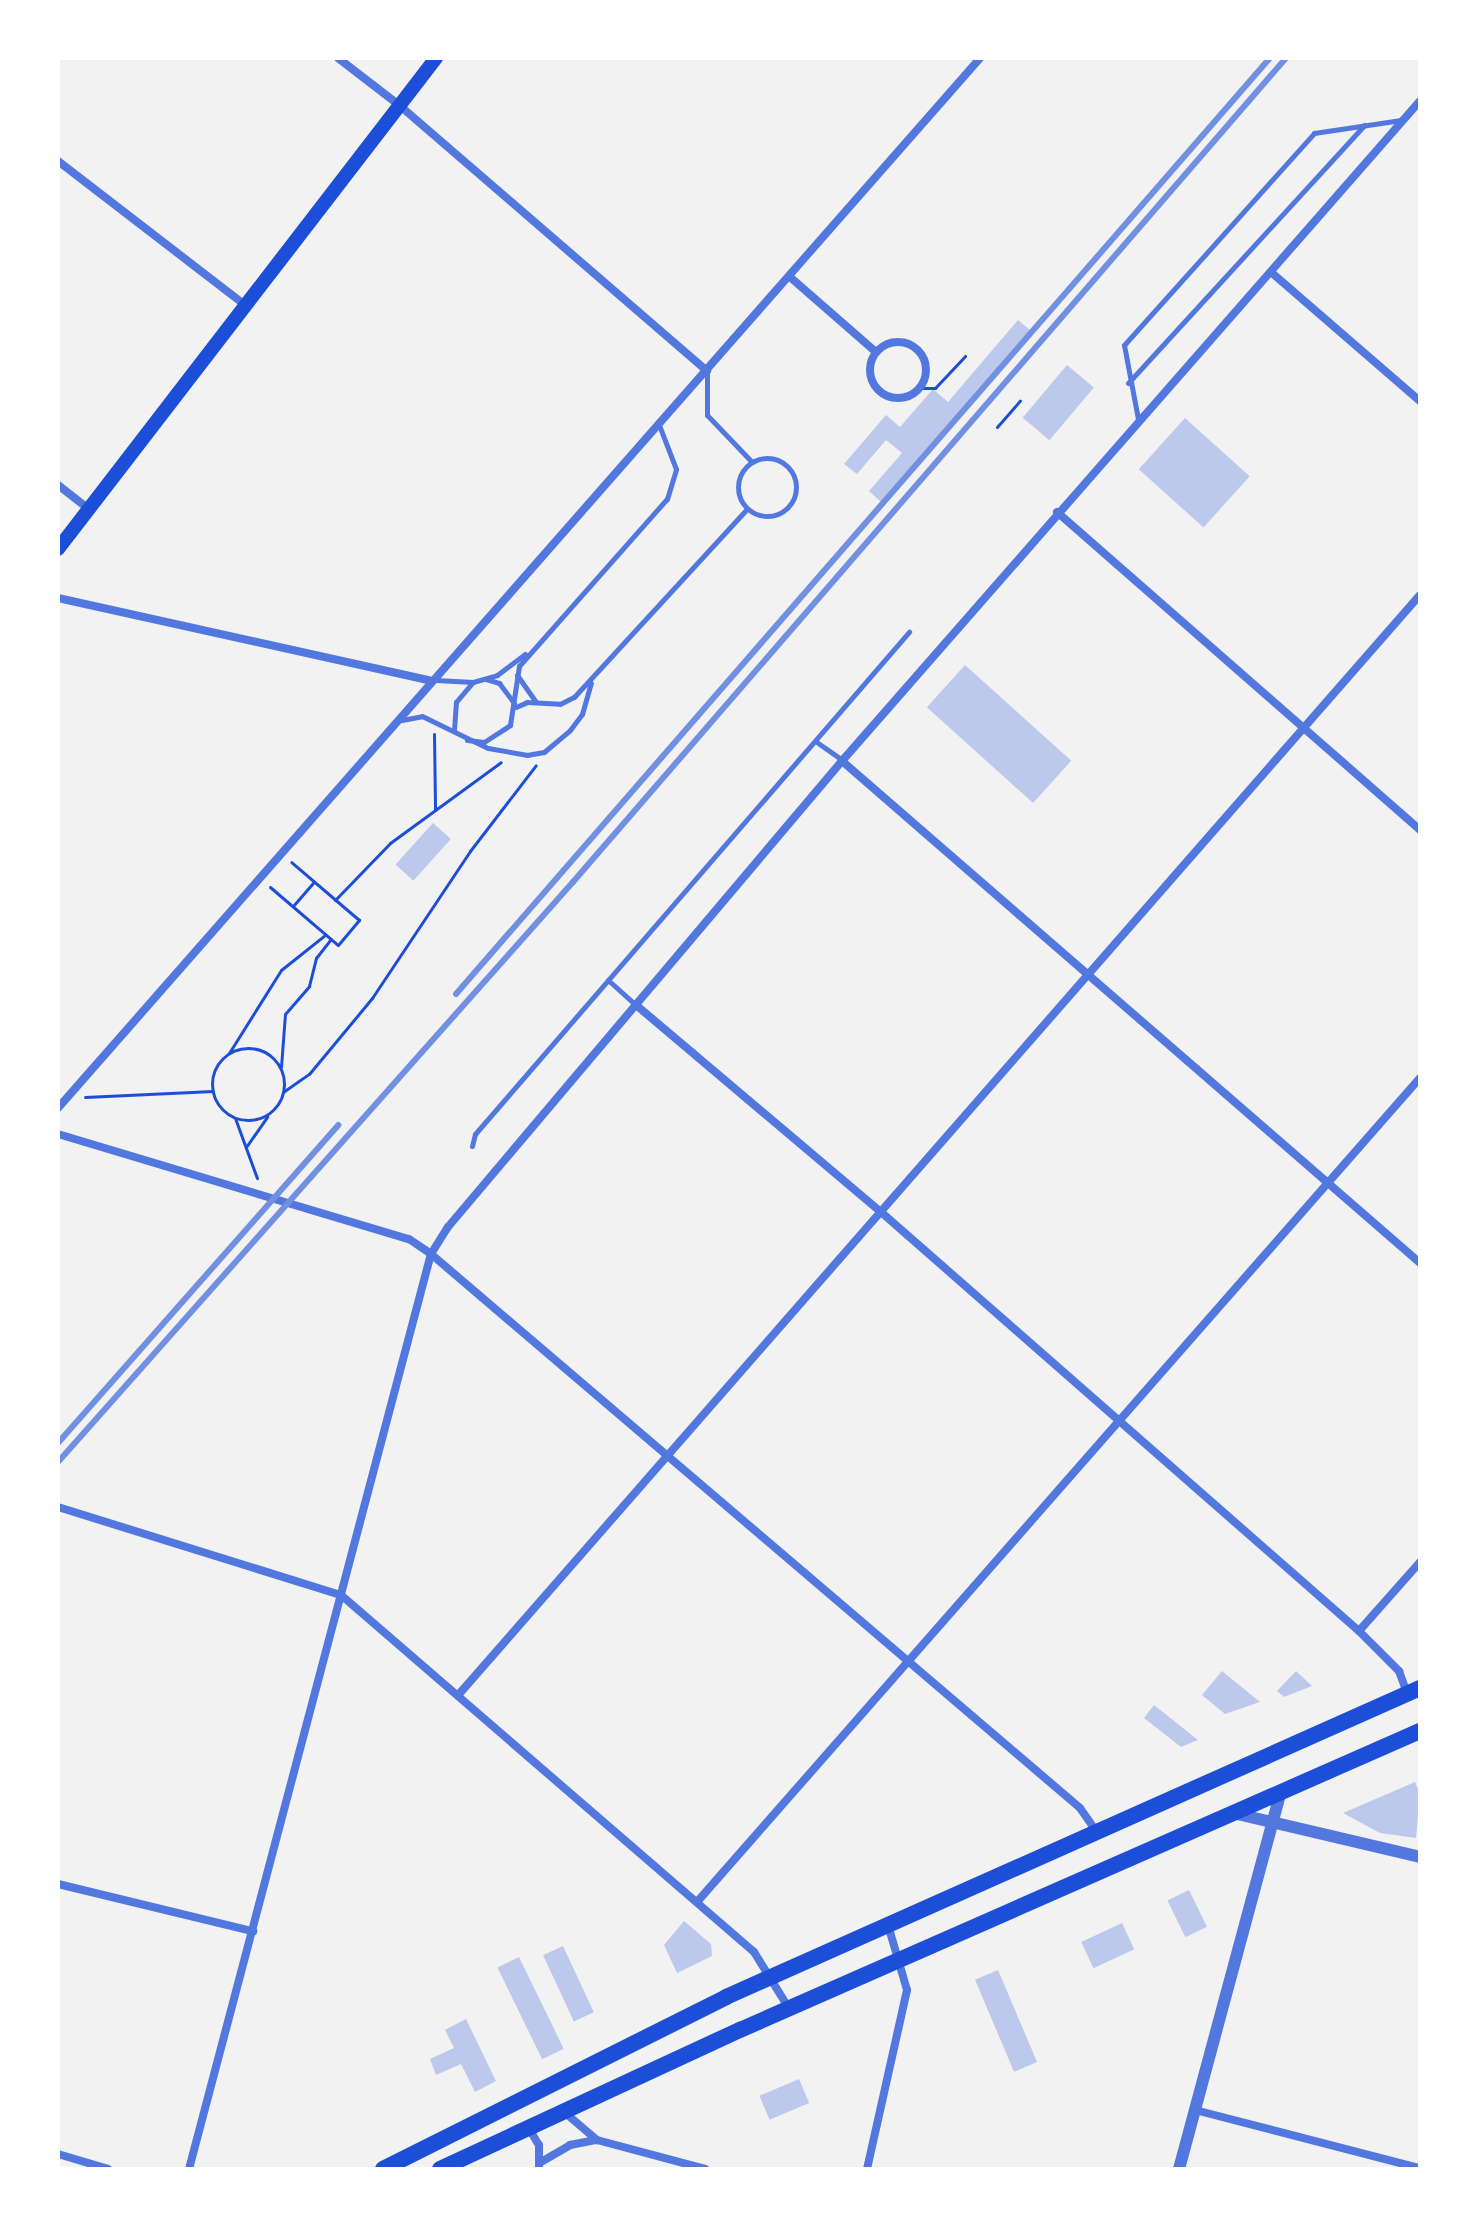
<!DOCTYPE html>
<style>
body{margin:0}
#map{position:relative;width:1478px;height:2227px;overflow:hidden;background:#f2f2f2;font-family:"Source Serif 4",serif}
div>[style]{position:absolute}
.building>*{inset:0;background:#bdc9ec;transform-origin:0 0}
.path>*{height:3px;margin:-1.5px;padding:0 1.5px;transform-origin:1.5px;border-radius:1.5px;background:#1d4ed8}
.path>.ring{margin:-1.5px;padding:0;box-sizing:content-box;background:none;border:3px solid #1d4ed8;border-radius:50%}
.service>*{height:5px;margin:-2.5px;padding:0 2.5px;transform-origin:2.5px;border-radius:2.5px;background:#5277de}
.service>.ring{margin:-2.5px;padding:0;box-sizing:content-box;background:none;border:5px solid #5277de;border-radius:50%}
.minor>*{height:8px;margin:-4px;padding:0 4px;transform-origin:4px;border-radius:4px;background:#5277de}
.minor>.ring{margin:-4px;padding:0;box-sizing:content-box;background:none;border:8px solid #5277de;border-radius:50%}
.tertiary>*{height:12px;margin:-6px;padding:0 6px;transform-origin:6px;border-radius:6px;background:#5277de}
.secondary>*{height:14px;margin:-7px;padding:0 7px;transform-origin:7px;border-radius:7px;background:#1d4ed8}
.primary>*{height:16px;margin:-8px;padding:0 8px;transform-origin:8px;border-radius:8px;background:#1d4ed8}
.rail>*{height:6px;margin:-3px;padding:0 3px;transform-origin:3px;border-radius:3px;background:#7290e2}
span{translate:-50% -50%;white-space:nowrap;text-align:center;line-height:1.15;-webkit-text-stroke:8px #fff;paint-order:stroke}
.frame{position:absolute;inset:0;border:60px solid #fff;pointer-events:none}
</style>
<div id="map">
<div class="building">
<i style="clip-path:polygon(1018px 320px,1030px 330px,881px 502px,869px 491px,902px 453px,886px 440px,857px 474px,844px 464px,886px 415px,900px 427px,933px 389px,948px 402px)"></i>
<i style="left:1067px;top:365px;width:35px;height:69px;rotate:40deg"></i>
<i style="left:1185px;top:418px;width:87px;height:69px;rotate:42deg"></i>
<i style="left:965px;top:665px;width:143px;height:57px;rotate:42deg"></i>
<i style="left:433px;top:823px;width:24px;height:56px;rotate:42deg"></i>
<i style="clip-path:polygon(1222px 1671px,1260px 1702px,1225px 1714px,1202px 1695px)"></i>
<i style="clip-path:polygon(1296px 1671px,1312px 1686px,1284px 1697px,1277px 1691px)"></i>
<i style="clip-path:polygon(1154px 1705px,1198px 1740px,1181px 1747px,1144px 1718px)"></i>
<i style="clip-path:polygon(1415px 1782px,1420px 1794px,1416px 1838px,1380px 1833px,1343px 1813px)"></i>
<i style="left:1189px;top:1890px;width:41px;height:24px;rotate:64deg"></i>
<i style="clip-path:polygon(684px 1921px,711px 1944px,712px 1956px,677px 1973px,664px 1945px)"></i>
<i style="left:1122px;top:1923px;width:29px;height:45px;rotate:65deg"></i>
<i style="left:563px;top:1946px;width:73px;height:22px;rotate:65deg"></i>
<i style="left:519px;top:1957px;width:102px;height:24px;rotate:64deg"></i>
<i style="left:998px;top:1970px;width:100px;height:25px;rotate:67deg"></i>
<i style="clip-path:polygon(466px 2019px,496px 2081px,475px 2092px,461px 2064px,436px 2075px,430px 2059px,454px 2048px,445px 2030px)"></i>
<i style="left:799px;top:2079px;width:26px;height:43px;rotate:67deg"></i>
</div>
<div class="path">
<i style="left:920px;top:388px;width:15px"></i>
<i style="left:935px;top:388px;width:44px;rotate:-46.8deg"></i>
<i style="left:997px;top:427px;width:35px;rotate:-49deg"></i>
<i style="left:434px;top:734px;width:76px;rotate:89.2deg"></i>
<i style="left:270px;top:887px;width:89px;rotate:40.5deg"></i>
<i style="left:338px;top:945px;width:33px;rotate:-50deg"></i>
<i style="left:359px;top:920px;width:89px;rotate:-139.5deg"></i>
<i style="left:335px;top:900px;width:79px;rotate:-46deg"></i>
<i style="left:390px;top:843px;width:137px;rotate:-36.1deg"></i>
<i style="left:293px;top:906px;width:32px;rotate:-49deg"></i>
<i class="ring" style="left:212px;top:1048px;width:69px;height:69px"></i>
<i style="left:229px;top:1053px;width:98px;rotate:-57.9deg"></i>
<i style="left:281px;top:970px;width:56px;rotate:-38.5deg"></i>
<i style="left:281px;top:1067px;width:53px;rotate:-85.7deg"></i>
<i style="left:285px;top:1014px;width:37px;rotate:-49deg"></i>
<i style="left:309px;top:986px;width:29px;rotate:-76deg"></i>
<i style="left:316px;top:958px;width:24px;rotate:-52deg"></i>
<i style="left:283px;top:1092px;width:32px;rotate:-35deg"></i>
<i style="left:309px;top:1074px;width:99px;rotate:-50.3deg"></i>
<i style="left:372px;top:998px;width:177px;rotate:-56.3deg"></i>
<i style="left:470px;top:851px;width:108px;rotate:-52.5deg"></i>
<i style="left:85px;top:1097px;width:128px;rotate:-2.7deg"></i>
<i style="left:235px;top:1118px;width:64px;rotate:69.9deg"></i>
<i style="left:246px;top:1147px;width:37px;rotate:-55deg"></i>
</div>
<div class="service">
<i style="left:707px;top:371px;width:44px;rotate:90deg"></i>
<i style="left:707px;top:415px;width:65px;rotate:46.2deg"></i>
<i style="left:1128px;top:383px;width:350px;rotate:-47.5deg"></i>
<i style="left:1138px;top:419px;width:75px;rotate:-100.7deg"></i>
<i style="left:1124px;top:345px;width:285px;rotate:-48.1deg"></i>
<i style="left:1314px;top:133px;width:88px;rotate:-8.5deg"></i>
<i class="ring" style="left:738px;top:458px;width:53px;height:53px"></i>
<i style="left:517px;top:675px;width:33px;rotate:55deg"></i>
<i style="left:486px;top:679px;width:14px;rotate:17deg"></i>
<i style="left:499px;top:683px;width:25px;rotate:53deg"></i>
<i style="left:436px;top:680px;width:37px;rotate:3deg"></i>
<i style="left:473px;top:682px;width:25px;rotate:-16deg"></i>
<i style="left:497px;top:675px;width:35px;rotate:-37deg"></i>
<i style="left:516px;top:707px;width:12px;rotate:-24deg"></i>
<i style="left:527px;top:702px;width:33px;rotate:3deg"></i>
<i style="left:560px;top:704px;width:16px;rotate:-27deg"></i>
<i style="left:574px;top:697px;width:253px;rotate:-47.4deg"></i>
<i style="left:402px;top:720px;width:20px;rotate:-11deg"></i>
<i style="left:422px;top:716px;width:73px;rotate:25.9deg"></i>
<i style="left:488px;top:748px;width:40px;rotate:10deg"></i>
<i style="left:527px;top:755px;width:17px;rotate:-10deg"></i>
<i style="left:544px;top:752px;width:34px;rotate:-40deg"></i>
<i style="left:570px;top:730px;width:20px;rotate:-53deg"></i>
<i style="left:582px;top:714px;width:32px;rotate:-74deg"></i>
<i style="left:454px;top:730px;width:28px;rotate:-86deg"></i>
<i style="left:456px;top:702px;width:25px;rotate:-50deg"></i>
<i style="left:467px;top:740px;width:17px;rotate:7deg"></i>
<i style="left:484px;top:742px;width:31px;rotate:-33deg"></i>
<i style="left:510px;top:725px;width:60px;rotate:-81.3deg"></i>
<i style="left:519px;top:666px;width:223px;rotate:-48.5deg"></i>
<i style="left:667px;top:499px;width:31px;rotate:-73deg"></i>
<i style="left:676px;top:469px;width:47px;rotate:-111.1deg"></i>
<i style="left:818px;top:743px;width:29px;rotate:35deg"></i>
<i style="left:608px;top:980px;width:38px;rotate:42deg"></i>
<i style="left:472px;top:1146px;width:12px;rotate:-76deg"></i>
<i style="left:475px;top:1134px;width:664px;rotate:-49.16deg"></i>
</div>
<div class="minor">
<i style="left:338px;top:58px;width:77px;rotate:37.6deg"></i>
<i style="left:399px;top:105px;width:407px;rotate:40.8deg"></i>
<i style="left:58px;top:161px;width:237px;rotate:37.6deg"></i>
<i style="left:1272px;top:273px;width:196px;rotate:40.9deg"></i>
<i style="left:790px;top:277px;width:114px;rotate:41.1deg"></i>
<i class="ring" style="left:870px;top:342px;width:48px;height:48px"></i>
<i style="left:58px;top:485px;width:39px;rotate:38deg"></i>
<i style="left:1057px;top:512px;width:483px;rotate:41.2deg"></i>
<i style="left:58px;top:598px;width:380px;rotate:12.5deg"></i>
<i style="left:842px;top:761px;width:766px;rotate:40.97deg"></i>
<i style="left:636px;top:1005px;width:321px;rotate:40.2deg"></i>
<i style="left:881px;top:1212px;width:636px;rotate:41.24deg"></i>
<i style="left:1359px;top:1631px;width:57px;rotate:45deg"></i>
<i style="left:1399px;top:1671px;width:23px;rotate:70deg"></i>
<i style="left:58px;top:1108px;width:1397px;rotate:-48.71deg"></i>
<i style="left:58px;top:1134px;width:366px;rotate:16.7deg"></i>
<i style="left:409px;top:1239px;width:27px;rotate:34deg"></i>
<i style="left:431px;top:1254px;width:853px;rotate:40.48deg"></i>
<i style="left:1080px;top:1808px;width:28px;rotate:55deg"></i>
<i style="left:58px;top:1507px;width:296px;rotate:17.3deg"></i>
<i style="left:341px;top:1595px;width:546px;rotate:40.84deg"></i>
<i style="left:754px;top:1952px;width:68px;rotate:58.2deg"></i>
<i style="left:1359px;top:1631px;width:92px;rotate:-48.5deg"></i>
<i style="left:460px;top:1693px;width:1458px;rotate:-48.84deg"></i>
<i style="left:58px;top:1884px;width:201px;rotate:13.6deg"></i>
<i style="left:697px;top:1902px;width:1096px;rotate:-48.74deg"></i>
<i style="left:1195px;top:2110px;width:232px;rotate:14.5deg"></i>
<i style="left:563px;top:2111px;width:45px;rotate:40.5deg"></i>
<i style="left:597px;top:2140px;width:112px;rotate:15deg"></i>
<i style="left:528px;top:2127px;width:21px;rotate:59deg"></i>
<i style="left:539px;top:2145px;width:24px;rotate:90deg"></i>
<i style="left:58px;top:2154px;width:52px;rotate:16.7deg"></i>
<i style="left:541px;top:2162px;width:34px;rotate:-30deg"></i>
<i style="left:570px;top:2145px;width:26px;rotate:-11deg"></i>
<i style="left:189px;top:2169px;width:946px;rotate:-75.19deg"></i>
<i style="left:431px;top:1254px;width:32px;rotate:-58deg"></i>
<i style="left:448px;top:1227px;width:610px;rotate:-49.79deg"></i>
<i style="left:842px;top:761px;width:877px;rotate:-48.79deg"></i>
<i style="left:867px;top:2169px;width:183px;rotate:-77.4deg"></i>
<i style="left:907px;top:1990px;width:68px;rotate:-106.3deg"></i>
</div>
<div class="tertiary">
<i style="left:1233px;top:1813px;width:192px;rotate:13.2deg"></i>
<i style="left:1179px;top:2169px;width:391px;rotate:-74.9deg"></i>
</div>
<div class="secondary">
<i style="left:58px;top:549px;width:620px;rotate:-52.41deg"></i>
</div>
<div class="primary">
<i style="left:383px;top:2169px;width:384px;rotate:-26.6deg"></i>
<i style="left:726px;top:1997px;width:760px;rotate:-24deg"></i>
<i style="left:440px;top:2169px;width:331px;rotate:-24.9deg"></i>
<i style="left:740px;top:2030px;width:743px;rotate:-23.74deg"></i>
</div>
<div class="rail">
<i style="left:456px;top:994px;width:1240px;rotate:-48.99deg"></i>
<i style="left:58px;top:1443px;width:424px;rotate:-48.6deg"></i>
<i style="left:58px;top:1462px;width:776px;rotate:-48.4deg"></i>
<i style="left:573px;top:882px;width:1090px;rotate:-49.13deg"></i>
</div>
<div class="frame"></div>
</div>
